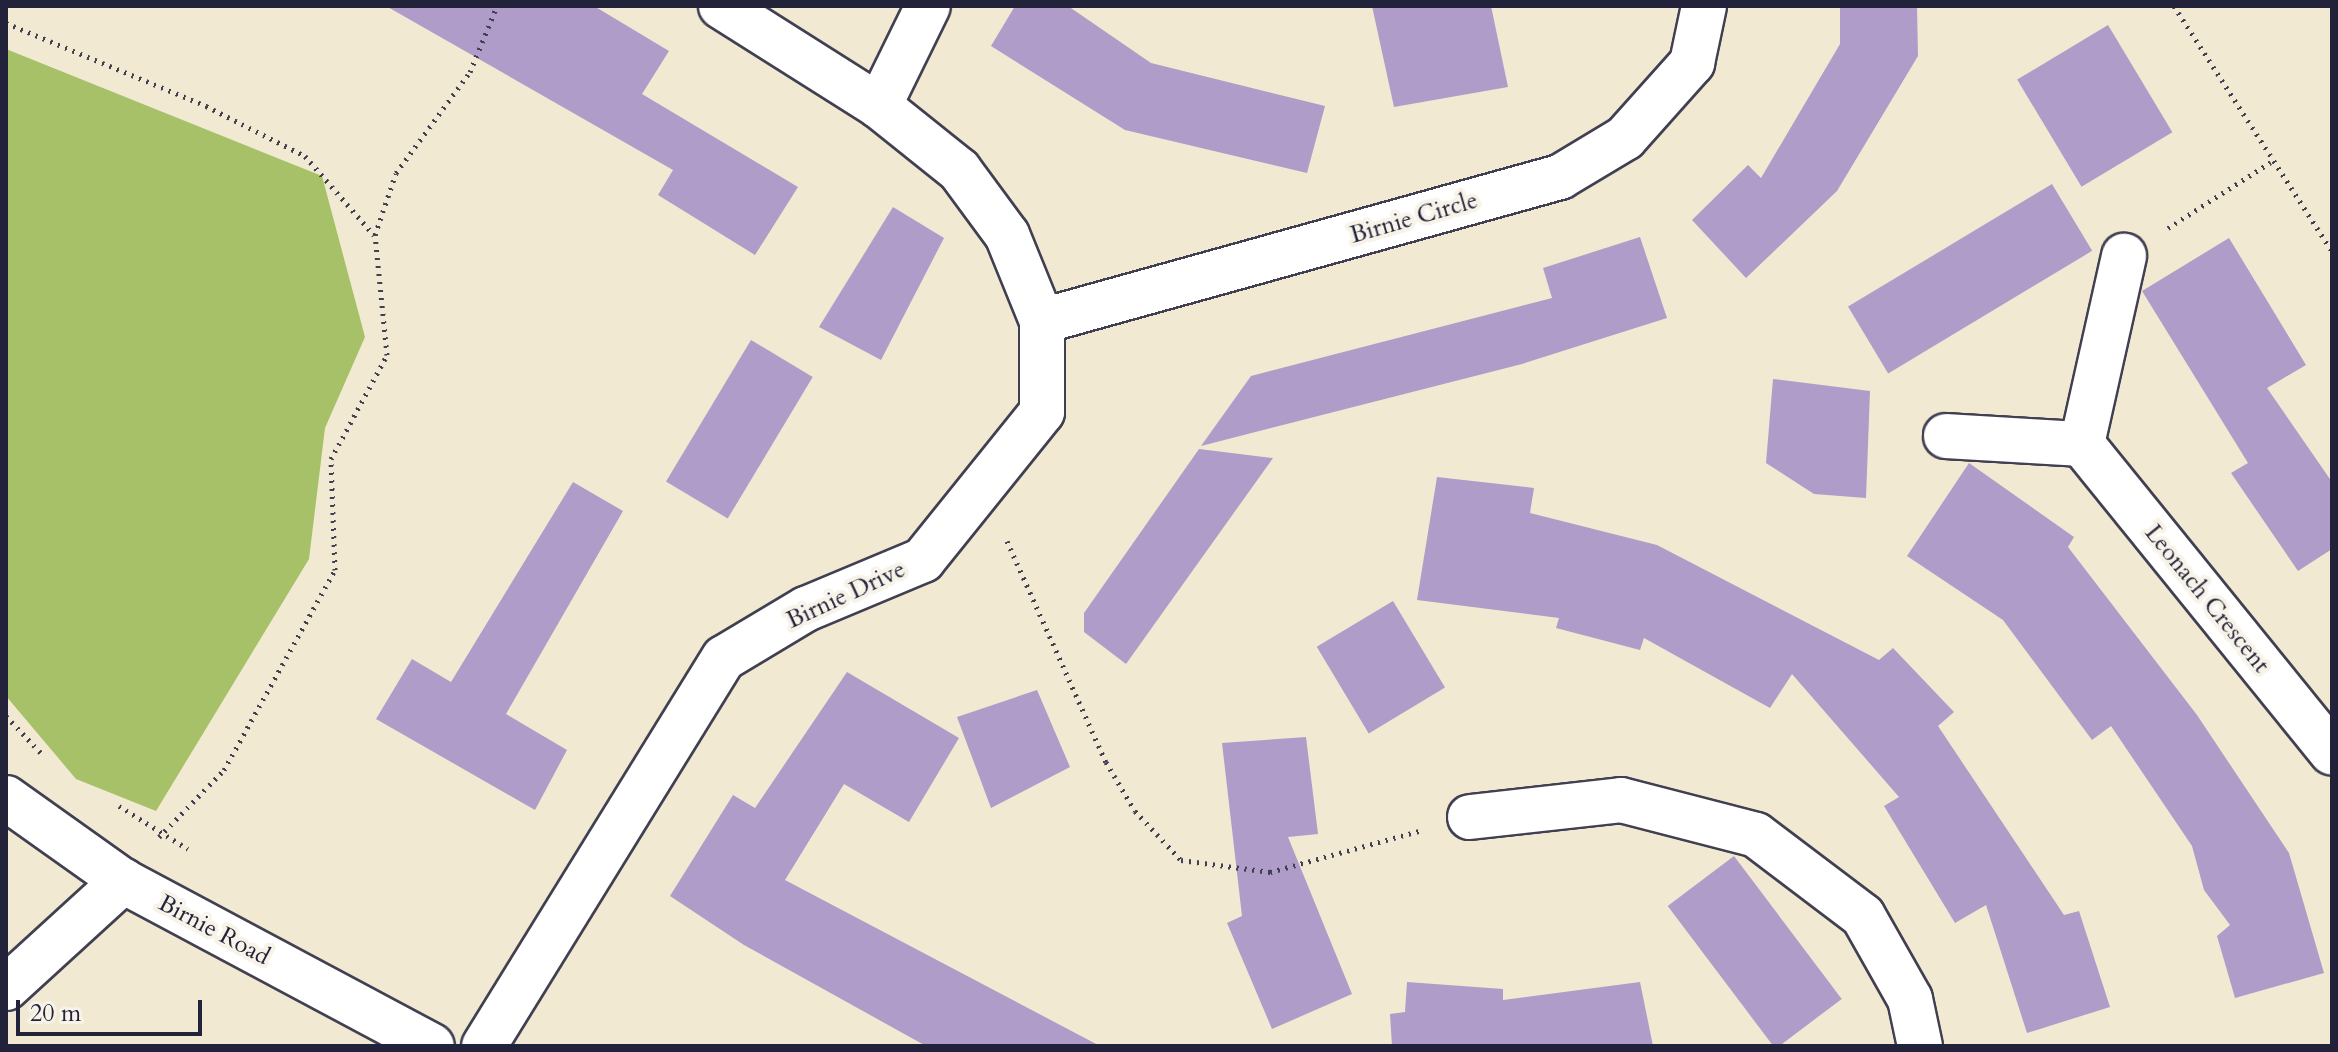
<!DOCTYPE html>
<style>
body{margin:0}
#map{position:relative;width:2338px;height:1052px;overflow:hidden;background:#f2e9d2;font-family:Cardo,serif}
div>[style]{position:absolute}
.green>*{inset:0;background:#a6c168}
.building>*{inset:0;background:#b09cc9;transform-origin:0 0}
.path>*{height:5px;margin-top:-2.5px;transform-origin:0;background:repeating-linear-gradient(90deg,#414052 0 2px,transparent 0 8px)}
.roads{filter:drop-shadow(2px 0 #414052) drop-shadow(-2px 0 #414052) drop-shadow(0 2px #414052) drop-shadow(0 -2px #414052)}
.minor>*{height:44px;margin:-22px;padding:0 22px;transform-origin:22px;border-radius:22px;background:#fff}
.tertiary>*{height:44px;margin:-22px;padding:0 22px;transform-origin:22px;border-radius:22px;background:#fff}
span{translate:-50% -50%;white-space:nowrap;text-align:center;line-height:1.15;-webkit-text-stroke:8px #f7f3e8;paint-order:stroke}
.street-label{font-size:24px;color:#22223b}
.frame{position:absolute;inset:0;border:8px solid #22223b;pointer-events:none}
.scale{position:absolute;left:16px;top:1000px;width:186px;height:36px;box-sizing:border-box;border:4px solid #22223b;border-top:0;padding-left:10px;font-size:24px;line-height:28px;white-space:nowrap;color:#22223b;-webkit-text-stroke:6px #f7f3e8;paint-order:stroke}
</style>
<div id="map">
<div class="green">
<i style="clip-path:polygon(6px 49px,322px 176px,365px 337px,325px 428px,309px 559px,156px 811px,76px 779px,6px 696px)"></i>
</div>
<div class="building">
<i style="clip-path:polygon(386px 6px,594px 6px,669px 51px,642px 94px,798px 187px,755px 255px,658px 195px,673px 170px)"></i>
<i style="clip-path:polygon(1015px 6px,1068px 6px,1151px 63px,1325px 106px,1307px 173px,1125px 130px,991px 46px)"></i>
<i style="clip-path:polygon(1372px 6px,1491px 6px,1508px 87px,1394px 107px)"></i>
<i style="clip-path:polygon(1840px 6px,1917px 6px,1918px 56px,1837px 191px,1746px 278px,1692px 220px,1748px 165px,1761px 178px,1840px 44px)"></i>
<i style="left:2108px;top:25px;width:125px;height:106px;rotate:59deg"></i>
<i style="left:2052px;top:184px;width:78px;height:238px;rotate:59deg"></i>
<i style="clip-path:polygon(893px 207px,944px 238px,881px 360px,819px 327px)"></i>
<i style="clip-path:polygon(1640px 237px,1667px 318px,1522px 364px,1201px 446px,1251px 376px,1552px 298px,1543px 268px)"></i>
<i style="clip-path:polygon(2229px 238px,2306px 365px,2267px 388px,2332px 482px,2332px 549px,2298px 571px,2231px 473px,2248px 463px,2142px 291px)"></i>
<i style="left:751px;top:340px;width:72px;height:165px;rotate:31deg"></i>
<i style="clip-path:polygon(1773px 379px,1870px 391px,1866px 498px,1814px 494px,1766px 463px)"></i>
<i style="clip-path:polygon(1199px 449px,1273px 458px,1126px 664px,1084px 632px,1084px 613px)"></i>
<i style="clip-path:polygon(1969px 463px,2074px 537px,2068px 547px,2197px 715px,2289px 853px,2324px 973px,2235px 998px,2217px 936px,2230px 925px,2204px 890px,2192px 846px,2111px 726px,2092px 740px,2003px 620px,1907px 556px)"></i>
<i style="clip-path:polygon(1437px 477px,1534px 488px,1530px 513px,1657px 545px,1879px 660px,1893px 648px,1954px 712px,1938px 726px,2064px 915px,2079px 911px,2110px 1007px,2027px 1033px,1986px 905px,1955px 923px,1884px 806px,1899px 797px,1792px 674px,1770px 708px,1644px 638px,1640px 650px,1556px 628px,1559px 618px,1417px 600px)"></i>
<i style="clip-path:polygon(573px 482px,623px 511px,506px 714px,567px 750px,535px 810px,376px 719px,412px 659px,451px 682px)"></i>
<i style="left:1393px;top:601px;width:101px;height:89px;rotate:59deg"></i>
<i style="clip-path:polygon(847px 672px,959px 738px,909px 822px,844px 784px,785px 880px,1100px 1046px,926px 1046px,744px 945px,670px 896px,733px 795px,755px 808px)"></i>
<i style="clip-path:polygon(1037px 690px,1070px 767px,991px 808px,957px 717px)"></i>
<i style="clip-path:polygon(1306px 737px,1318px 834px,1288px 837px,1352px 994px,1272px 1029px,1227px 923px,1242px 916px,1222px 743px)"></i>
<i style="left:1734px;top:856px;width:179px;height:83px;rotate:53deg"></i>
<i style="clip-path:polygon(1407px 982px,1503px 989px,1503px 1000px,1640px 982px,1653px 1046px,1392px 1046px,1390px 1014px,1405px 1012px)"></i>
</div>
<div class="path">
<i style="left:2174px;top:6px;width:292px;rotate:57.2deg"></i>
<i style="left:6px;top:23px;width:217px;rotate:22.5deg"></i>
<i style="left:206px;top:106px;width:111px;rotate:26.8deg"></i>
<i style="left:305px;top:156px;width:105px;rotate:48.9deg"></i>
<i style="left:2168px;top:228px;width:122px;rotate:-32.7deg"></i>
<i style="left:1007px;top:541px;width:242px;rotate:65.9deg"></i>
<i style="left:1106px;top:762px;width:57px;rotate:59.4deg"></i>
<i style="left:1135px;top:811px;width:67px;rotate:46.8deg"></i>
<i style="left:1181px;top:860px;width:90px;rotate:7.7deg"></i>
<i style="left:1270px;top:872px;width:155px;rotate:-15.4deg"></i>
<i style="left:6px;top:716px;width:51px;rotate:46.6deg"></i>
<i style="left:119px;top:806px;width:81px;rotate:31.9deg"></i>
<i style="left:159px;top:837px;width:93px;rotate:-45.9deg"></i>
<i style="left:224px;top:770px;width:229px;rotate:-61deg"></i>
<i style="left:335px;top:570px;width:111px;rotate:-92.1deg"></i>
<i style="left:331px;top:459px;width:118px;rotate:-61.7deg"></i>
<i style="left:387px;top:355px;width:121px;rotate:-95.7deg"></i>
<i style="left:375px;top:235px;width:65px;rotate:-71.3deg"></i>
<i style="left:396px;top:173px;width:125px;rotate:-53.8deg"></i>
<i style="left:470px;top:72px;width:71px;rotate:-67.8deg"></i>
</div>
<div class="roads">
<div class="minor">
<i style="left:879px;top:106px;width:111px;rotate:-63.9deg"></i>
<i style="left:1042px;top:321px;width:538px;rotate:-15.54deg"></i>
<i style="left:1560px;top:177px;width:76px;rotate:-31deg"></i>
<i style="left:1625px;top:138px;width:101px;rotate:-48.2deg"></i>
<i style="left:1692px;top:63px;width:58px;rotate:-78.1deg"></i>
<i style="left:1946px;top:436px;width:136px;rotate:3.4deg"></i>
<i style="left:2082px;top:444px;width:397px;rotate:51deg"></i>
<i style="left:2082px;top:444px;width:193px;rotate:-77.4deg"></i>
<i style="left:1470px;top:817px;width:152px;rotate:-6.4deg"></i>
<i style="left:1621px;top:800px;width:139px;rotate:14.5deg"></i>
<i style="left:1756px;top:835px;width:134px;rotate:37.1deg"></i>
<i style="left:1863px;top:916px;width:95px;rotate:60.5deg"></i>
<i style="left:1910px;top:999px;width:48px;rotate:78deg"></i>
<i style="left:6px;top:988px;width:159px;rotate:-42.4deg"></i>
<i style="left:484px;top:1046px;width:456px;rotate:-58.3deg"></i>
<i style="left:724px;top:658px;width:96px;rotate:-30.9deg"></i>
<i style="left:806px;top:609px;width:127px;rotate:-22.7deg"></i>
<i style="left:923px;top:560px;width:190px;rotate:-51.2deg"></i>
<i style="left:1042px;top:412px;width:91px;rotate:-90deg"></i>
<i style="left:1042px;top:321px;width:93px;rotate:-112.1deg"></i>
<i style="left:1007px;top:235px;width:81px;rotate:-126.4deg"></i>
<i style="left:959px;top:170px;width:102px;rotate:-141.3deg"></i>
<i style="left:879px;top:106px;width:187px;rotate:-147.7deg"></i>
</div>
<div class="tertiary">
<i style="left:6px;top:798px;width:143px;rotate:35.4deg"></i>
<i style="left:123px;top:881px;width:350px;rotate:28.1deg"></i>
</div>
</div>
<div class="street-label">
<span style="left:1414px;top:218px;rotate:-16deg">Birnie Circle</span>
<span style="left:846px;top:595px;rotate:-25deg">Birnie Drive</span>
<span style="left:2207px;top:599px;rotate:51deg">Leonach Crescent</span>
<span style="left:214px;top:930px;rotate:28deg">Birnie Road</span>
</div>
<div class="frame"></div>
<div class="scale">20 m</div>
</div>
